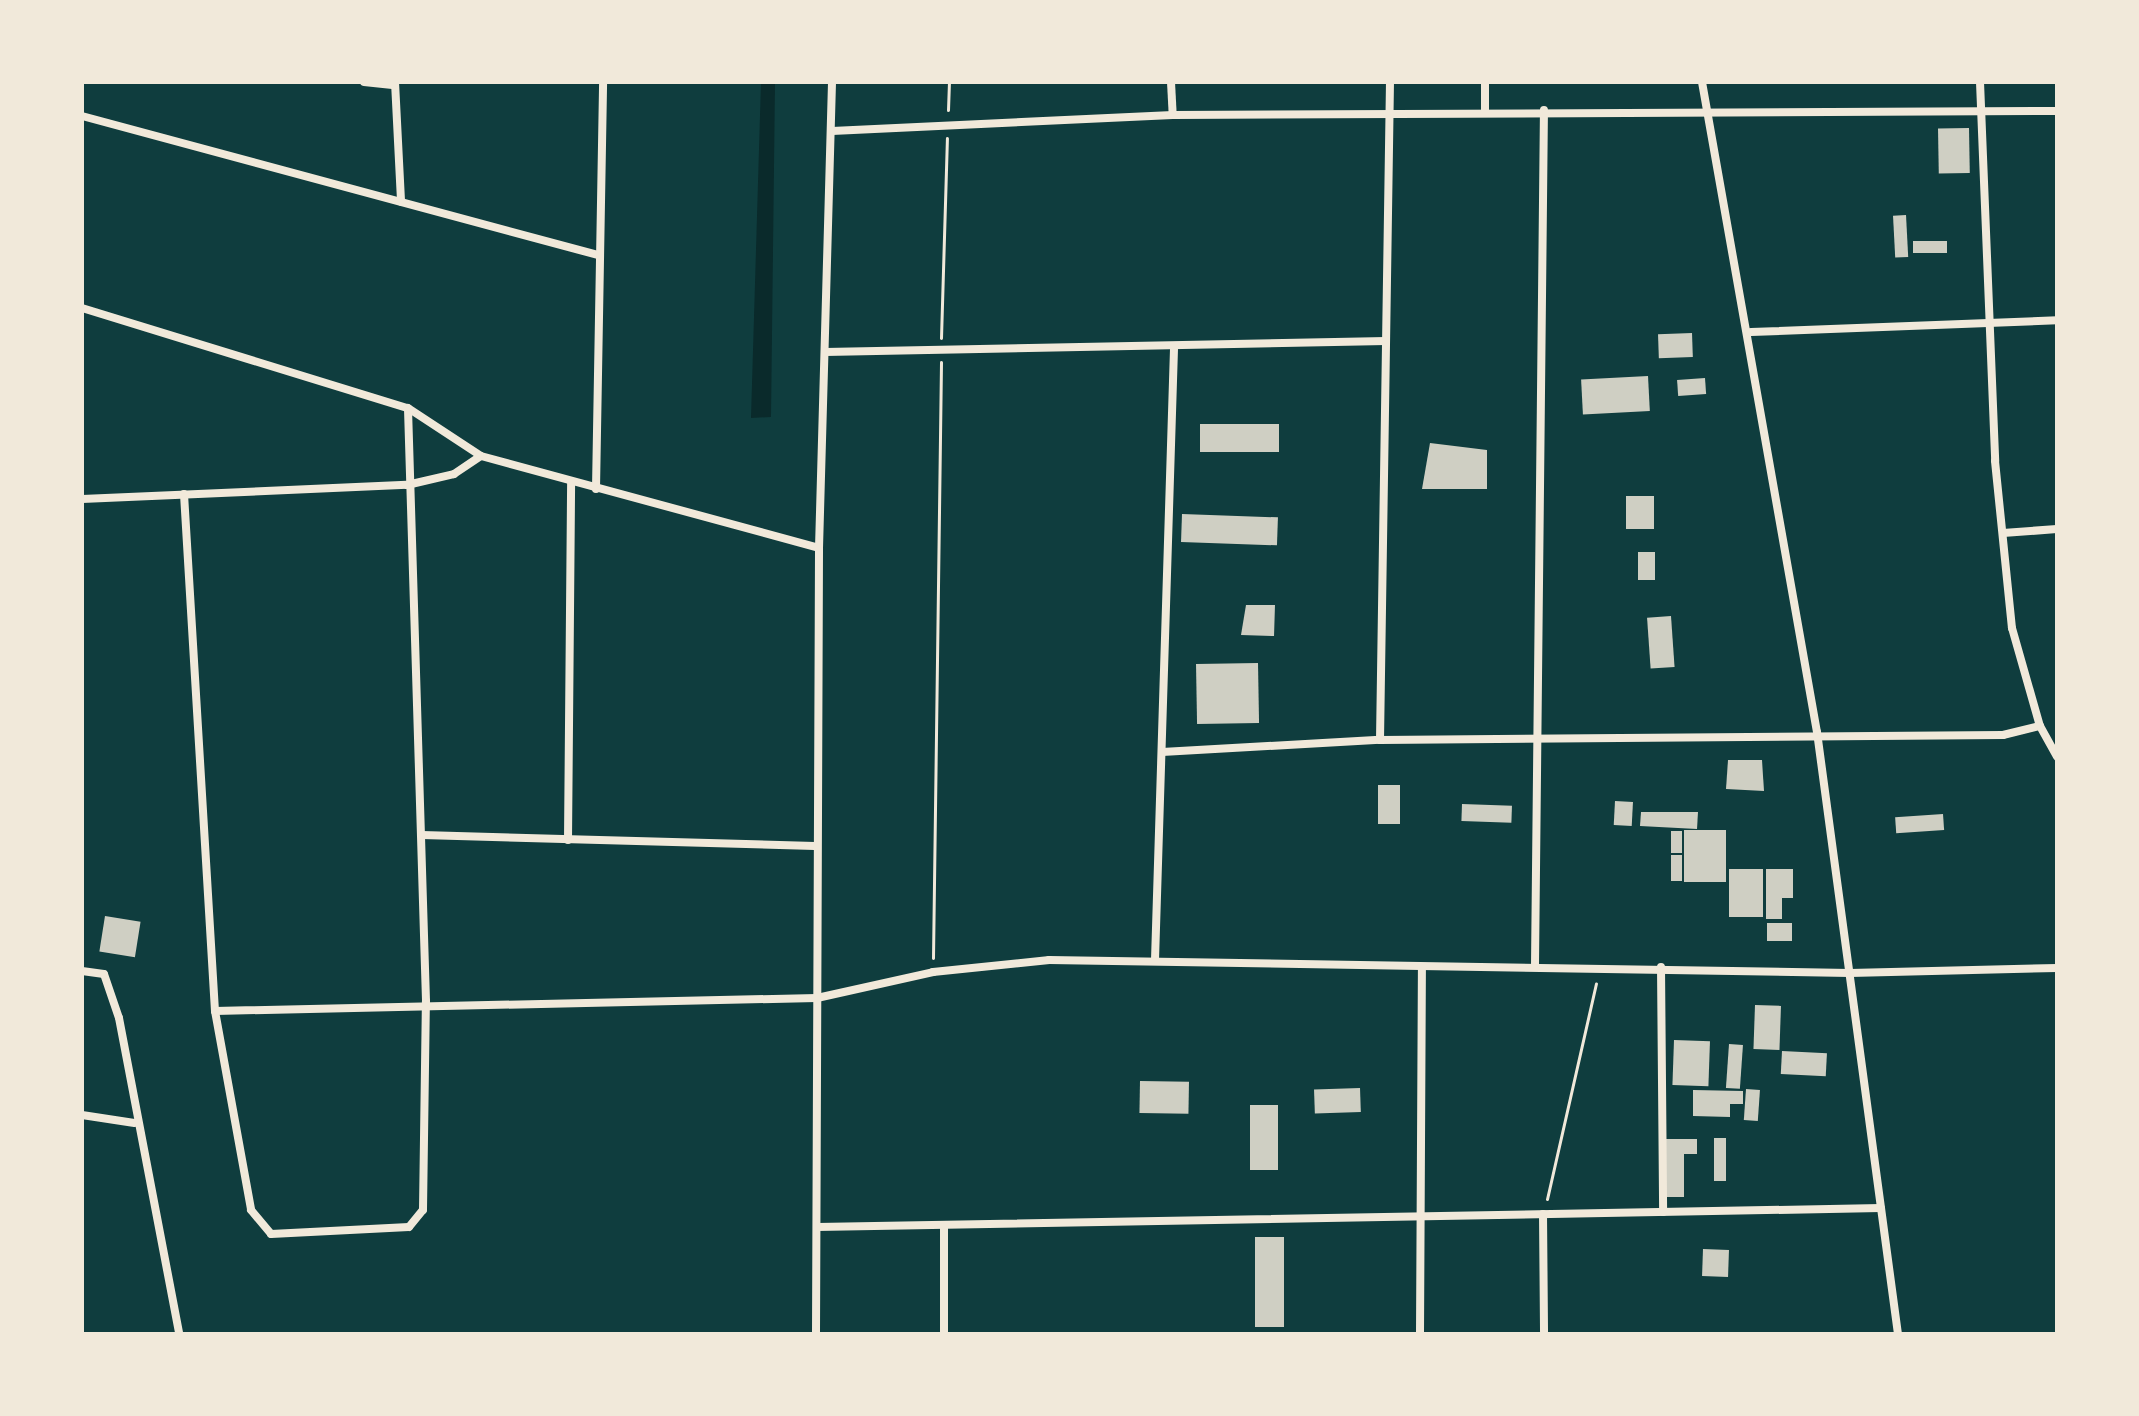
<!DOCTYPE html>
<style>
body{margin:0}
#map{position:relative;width:2139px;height:1416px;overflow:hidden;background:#0f3d3e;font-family:"PT Sans Narrow",sans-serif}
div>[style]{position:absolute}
.water>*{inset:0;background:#0a2a2b}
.building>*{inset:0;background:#cfcfc3;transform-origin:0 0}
.path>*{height:3px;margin:-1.5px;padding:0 1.5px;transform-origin:1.5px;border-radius:1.5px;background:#f1e9da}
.minor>*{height:8px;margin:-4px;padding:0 4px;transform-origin:4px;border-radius:4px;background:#f1e9da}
span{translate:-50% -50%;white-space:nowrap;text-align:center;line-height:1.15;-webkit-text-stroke:8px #f1e9da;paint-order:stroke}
.frame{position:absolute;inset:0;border:84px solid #f1e9da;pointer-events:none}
</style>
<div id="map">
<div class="water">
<i style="clip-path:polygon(761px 82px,775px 82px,771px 417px,751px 418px)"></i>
</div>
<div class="building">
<i style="left:1969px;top:128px;width:45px;height:31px;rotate:89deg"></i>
<i style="left:1906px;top:215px;width:42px;height:13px;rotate:87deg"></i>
<i style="left:1913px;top:241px;width:34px;height:12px"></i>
<i style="left:1692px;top:333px;width:24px;height:34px;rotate:88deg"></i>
<i style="left:1648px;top:376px;width:35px;height:67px;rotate:87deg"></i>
<i style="left:1705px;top:378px;width:16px;height:28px;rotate:86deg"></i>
<i style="left:1200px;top:424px;width:79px;height:28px"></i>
<i style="clip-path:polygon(1430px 443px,1487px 450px,1487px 489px,1422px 489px)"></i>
<i style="left:1654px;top:496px;width:33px;height:28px;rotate:90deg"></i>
<i style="left:1182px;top:514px;width:96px;height:28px;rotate:2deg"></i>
<i style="left:1638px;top:552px;width:17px;height:28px"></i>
<i style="clip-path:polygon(1246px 605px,1275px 605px,1274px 636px,1241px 635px)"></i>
<i style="left:1671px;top:616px;width:51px;height:24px;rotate:86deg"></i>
<i style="left:1258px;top:663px;width:60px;height:62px;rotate:89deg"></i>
<i style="clip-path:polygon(1728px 760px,1762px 760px,1764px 791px,1726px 789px)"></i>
<i style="left:1378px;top:785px;width:22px;height:39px"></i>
<i style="left:1615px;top:801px;width:18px;height:24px;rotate:3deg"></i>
<i style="left:1462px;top:804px;width:50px;height:17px;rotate:2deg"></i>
<i style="clip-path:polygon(1641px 812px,1698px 812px,1697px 829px,1640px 826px)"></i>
<i style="left:1943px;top:814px;width:16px;height:48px;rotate:86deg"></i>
<i style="left:1684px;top:830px;width:42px;height:52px"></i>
<i style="left:1671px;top:831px;width:11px;height:22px"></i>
<i style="left:1671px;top:855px;width:11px;height:26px"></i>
<i style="left:1729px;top:869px;width:34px;height:48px"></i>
<i style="clip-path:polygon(1766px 869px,1793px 869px,1793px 898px,1782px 898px,1782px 919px,1766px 919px)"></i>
<i style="left:105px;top:916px;width:36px;height:36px;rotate:9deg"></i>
<i style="left:1767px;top:923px;width:25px;height:18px"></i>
<i style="left:1755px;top:1005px;width:26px;height:44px;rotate:2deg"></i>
<i style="left:1674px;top:1040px;width:36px;height:45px;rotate:2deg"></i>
<i style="left:1729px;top:1044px;width:14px;height:44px;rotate:4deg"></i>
<i style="left:1782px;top:1051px;width:45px;height:23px;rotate:3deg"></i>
<i style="left:1140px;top:1081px;width:49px;height:32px;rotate:1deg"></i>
<i style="left:1360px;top:1088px;width:24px;height:46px;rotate:88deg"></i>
<i style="left:1746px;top:1089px;width:14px;height:31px;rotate:4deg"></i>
<i style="clip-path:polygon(1693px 1090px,1743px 1091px,1743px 1104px,1730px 1104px,1730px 1117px,1693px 1116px)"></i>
<i style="left:1250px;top:1105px;width:28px;height:65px"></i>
<i style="left:1714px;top:1138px;width:12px;height:43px"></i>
<i style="clip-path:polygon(1666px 1139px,1697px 1139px,1697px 1154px,1684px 1154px,1684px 1197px,1665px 1197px)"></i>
<i style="left:1255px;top:1237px;width:29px;height:90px"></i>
<i style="left:1703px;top:1249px;width:26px;height:27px;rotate:2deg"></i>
</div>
<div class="path">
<i style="left:948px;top:110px;width:28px;rotate:-88deg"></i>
<i style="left:941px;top:338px;width:200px;rotate:-88.3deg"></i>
<i style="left:933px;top:958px;width:596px;rotate:-89.23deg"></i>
<i style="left:1547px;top:1199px;width:221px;rotate:-77.2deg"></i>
</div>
<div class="minor">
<i style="left:364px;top:82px;width:31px;rotate:6deg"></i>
<i style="left:395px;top:82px;width:120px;rotate:87.1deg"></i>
<i style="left:1171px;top:82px;width:33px;rotate:87deg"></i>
<i style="left:1702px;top:82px;width:660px;rotate:79.97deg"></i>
<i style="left:1817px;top:732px;width:607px;rotate:82.34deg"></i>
<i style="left:1980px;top:82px;width:379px;rotate:87.7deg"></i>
<i style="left:1995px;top:461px;width:168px;rotate:84.2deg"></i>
<i style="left:2012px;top:628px;width:102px;rotate:74.1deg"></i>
<i style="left:1485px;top:111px;width:29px;rotate:-90deg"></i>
<i style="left:82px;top:116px;width:534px;rotate:15.08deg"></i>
<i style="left:832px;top:131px;width:341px;rotate:-2.7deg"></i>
<i style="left:1173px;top:115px;width:884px;rotate:-0.26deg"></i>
<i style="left:82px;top:308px;width:341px;rotate:17.1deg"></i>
<i style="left:408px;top:408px;width:87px;rotate:33.3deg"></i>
<i style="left:1751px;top:332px;width:306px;rotate:-2.2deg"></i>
<i style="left:825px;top:352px;width:561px;rotate:-1.12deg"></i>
<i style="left:596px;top:489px;width:407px;rotate:-89deg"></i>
<i style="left:184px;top:494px;width:518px;rotate:86.57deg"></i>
<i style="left:215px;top:1011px;width:202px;rotate:79.7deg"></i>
<i style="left:251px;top:1210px;width:31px;rotate:50deg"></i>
<i style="left:271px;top:1234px;width:138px;rotate:-2.9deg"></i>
<i style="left:409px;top:1227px;width:22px;rotate:-51deg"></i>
<i style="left:423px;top:1210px;width:209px;rotate:-89.2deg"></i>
<i style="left:426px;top:1001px;width:593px;rotate:-91.74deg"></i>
<i style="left:82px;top:499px;width:325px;rotate:-2.5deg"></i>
<i style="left:407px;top:485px;width:48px;rotate:-13.2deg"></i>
<i style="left:454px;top:474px;width:32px;rotate:-34deg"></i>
<i style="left:481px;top:456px;width:350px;rotate:15.2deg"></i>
<i style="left:2003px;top:533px;width:54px;rotate:-4.2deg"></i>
<i style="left:1380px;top:740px;width:658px;rotate:-89.13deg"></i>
<i style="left:1162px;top:752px;width:218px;rotate:-3.2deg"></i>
<i style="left:1380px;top:740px;width:623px;rotate:-0.46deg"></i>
<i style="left:2003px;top:735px;width:38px;rotate:-14deg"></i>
<i style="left:2040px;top:726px;width:35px;rotate:61deg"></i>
<i style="left:422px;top:835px;width:393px;rotate:1.6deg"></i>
<i style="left:568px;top:840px;width:358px;rotate:-89.5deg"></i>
<i style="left:1155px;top:960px;width:612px;rotate:-88.22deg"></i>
<i style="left:1535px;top:965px;width:855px;rotate:-89.4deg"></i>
<i style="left:1661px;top:967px;width:245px;rotate:89.5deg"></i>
<i style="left:82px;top:971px;width:22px;rotate:8deg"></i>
<i style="left:104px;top:974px;width:46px;rotate:71.2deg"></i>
<i style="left:119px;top:1018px;width:322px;rotate:79.2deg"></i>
<i style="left:215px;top:1011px;width:602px;rotate:-1.24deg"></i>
<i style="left:817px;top:998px;width:119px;rotate:-12.6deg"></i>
<i style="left:933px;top:972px;width:117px;rotate:-5.9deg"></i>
<i style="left:1049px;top:960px;width:801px;rotate:0.93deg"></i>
<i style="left:1850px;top:973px;width:207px;rotate:-1.4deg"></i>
<i style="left:82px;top:1115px;width:53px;rotate:8.7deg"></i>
<i style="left:1543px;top:1214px;width:120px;rotate:89.5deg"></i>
<i style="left:944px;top:1225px;width:109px;rotate:90deg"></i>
<i style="left:817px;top:1227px;width:1064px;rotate:-1.02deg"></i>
<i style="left:816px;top:1334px;width:786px;rotate:-89.78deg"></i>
<i style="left:819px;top:548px;width:466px;rotate:-88.4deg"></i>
<i style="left:1420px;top:1334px;width:367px;rotate:-89.7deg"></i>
</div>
<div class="frame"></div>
</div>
